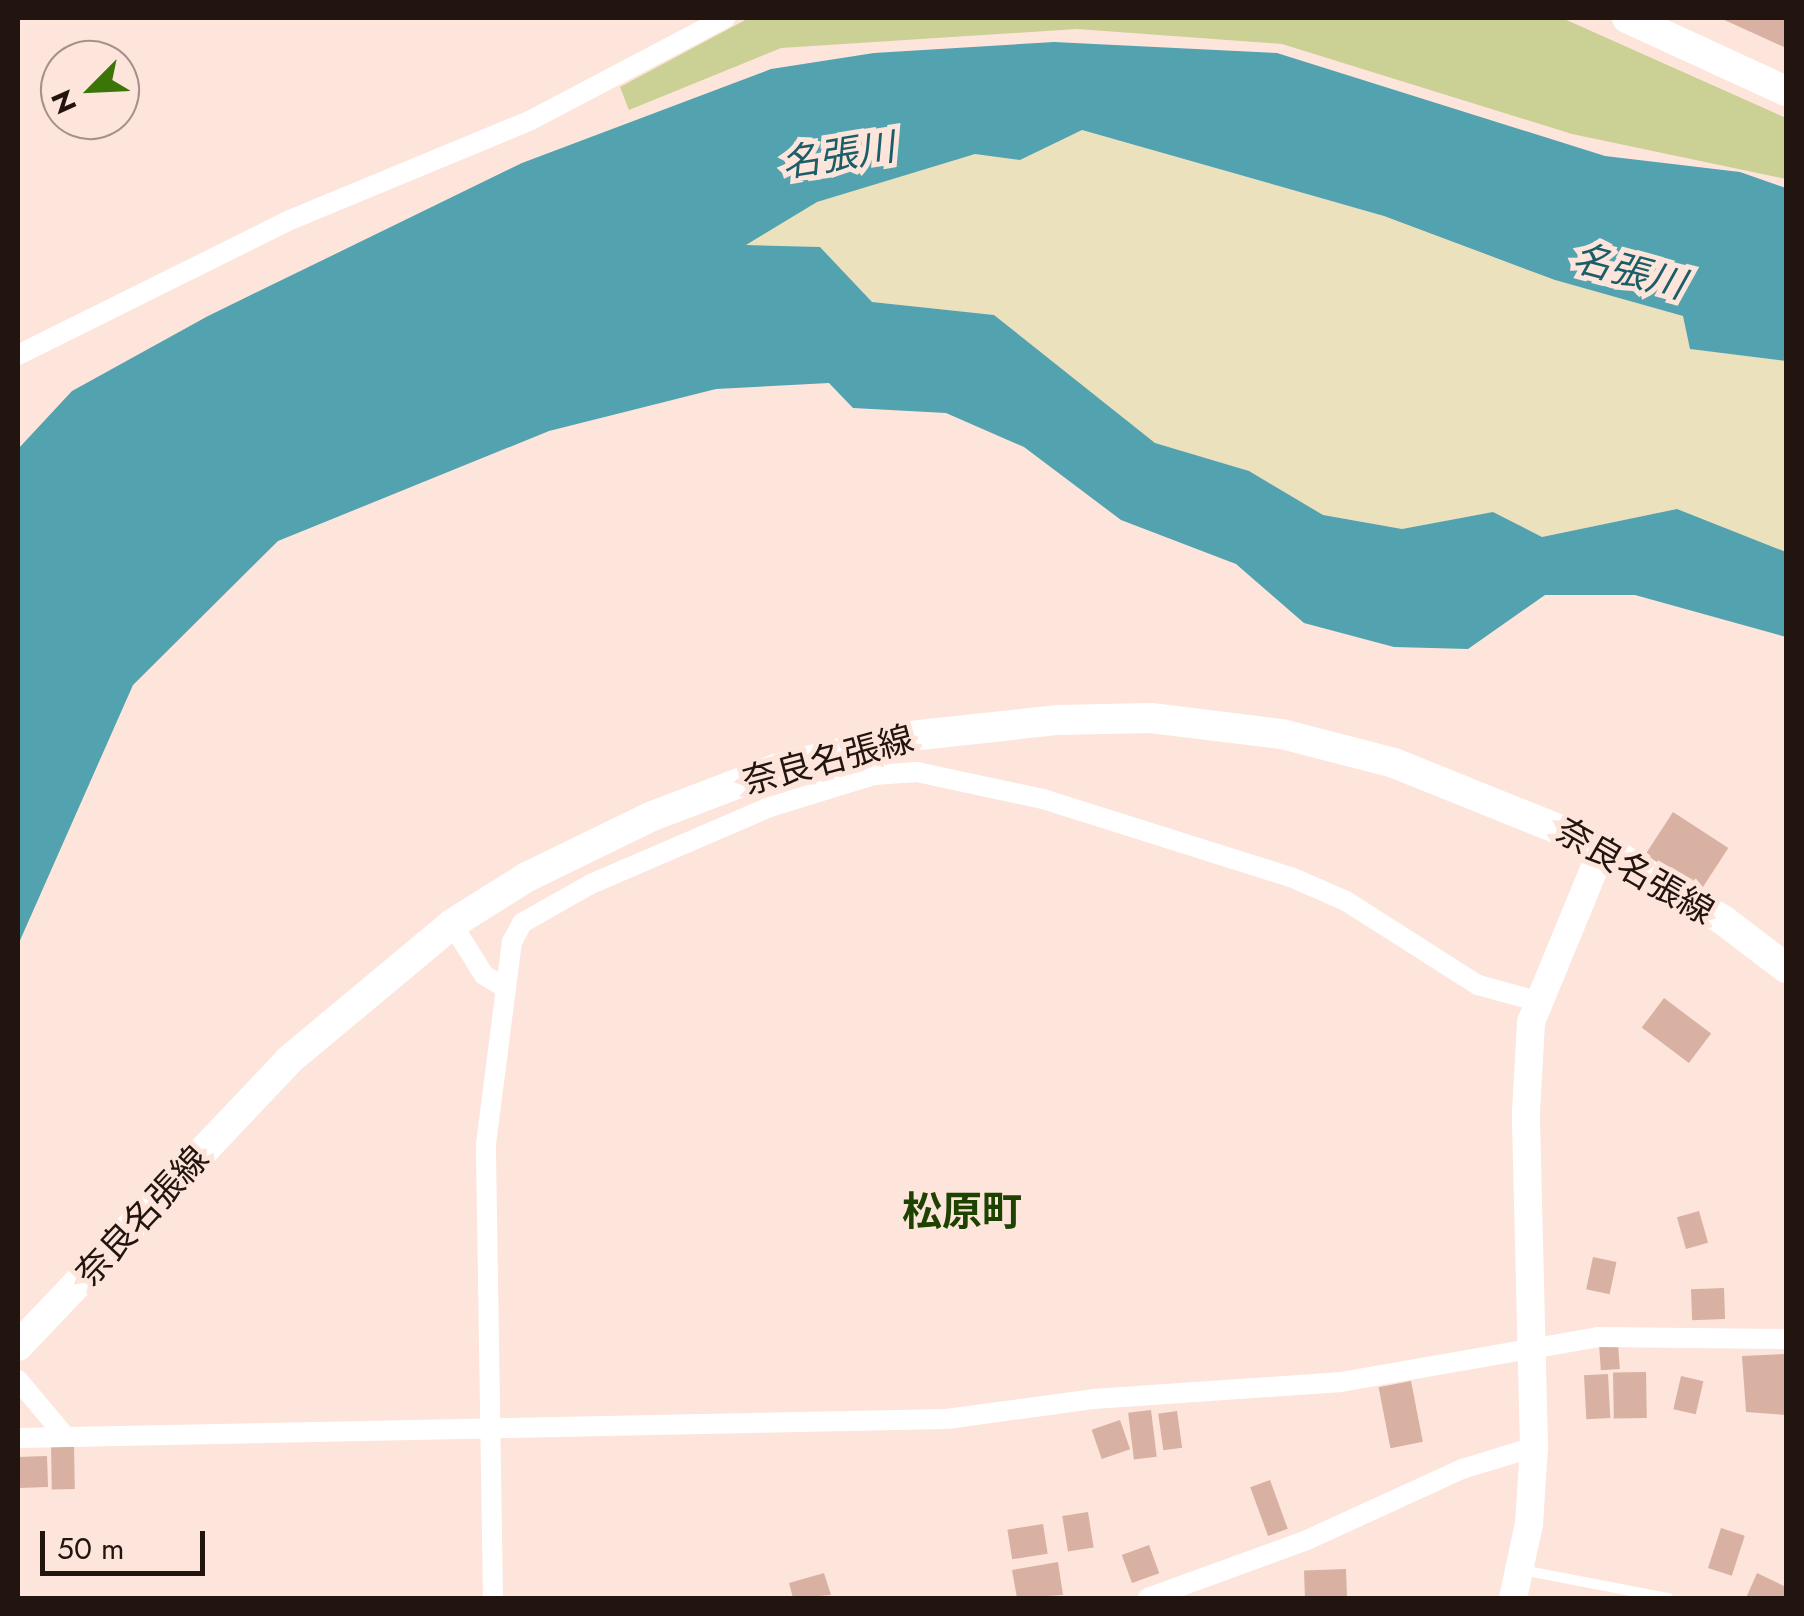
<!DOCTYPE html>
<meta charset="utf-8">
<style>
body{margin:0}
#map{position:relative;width:1804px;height:1616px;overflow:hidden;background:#fde5dc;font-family:Jost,"Noto Sans JP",sans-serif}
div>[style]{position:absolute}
.green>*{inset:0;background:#cbd095}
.sand>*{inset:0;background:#ebe1bc}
.water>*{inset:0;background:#53a2af}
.building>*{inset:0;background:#d8b1a3;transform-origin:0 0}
.lane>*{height:10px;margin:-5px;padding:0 5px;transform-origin:5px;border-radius:5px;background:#fff}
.street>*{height:20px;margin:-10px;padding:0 10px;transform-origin:10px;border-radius:10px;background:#fff}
.secondary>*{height:28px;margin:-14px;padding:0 14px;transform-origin:14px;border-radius:14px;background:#fff}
.primary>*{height:30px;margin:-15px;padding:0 15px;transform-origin:15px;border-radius:15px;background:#fff}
span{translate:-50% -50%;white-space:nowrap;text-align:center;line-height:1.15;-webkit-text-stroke:10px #fde5dc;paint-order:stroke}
.street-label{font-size:35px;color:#22140f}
.water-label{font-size:38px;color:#1c5e67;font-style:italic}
.quarter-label{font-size:40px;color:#1e4200;font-weight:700}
.frame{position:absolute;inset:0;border:20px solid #22140f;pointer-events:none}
.north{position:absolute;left:40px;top:40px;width:100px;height:100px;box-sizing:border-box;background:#fde5dc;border:2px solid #a5918a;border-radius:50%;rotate:246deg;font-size:28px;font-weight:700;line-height:40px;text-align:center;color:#22140f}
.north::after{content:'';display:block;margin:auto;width:35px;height:45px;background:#3c7507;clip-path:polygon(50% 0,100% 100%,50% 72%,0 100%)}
.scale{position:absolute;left:40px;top:1531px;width:165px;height:45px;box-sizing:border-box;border:5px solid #22140f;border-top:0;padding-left:12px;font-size:30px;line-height:35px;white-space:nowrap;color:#22140f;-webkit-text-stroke:8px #fde5dc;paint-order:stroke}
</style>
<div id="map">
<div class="green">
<i style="clip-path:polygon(749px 18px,1562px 18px,1786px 118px,1786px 179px,1572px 134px,1282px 44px,1077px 29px,781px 48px,629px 110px,620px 87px)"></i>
</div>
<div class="sand">
<i style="clip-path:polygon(1081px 130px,1384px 216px,1555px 280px,1683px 316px,1691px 349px,1786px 361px,1786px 552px,1677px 509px,1542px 537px,1493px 512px,1402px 529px,1323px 515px,1249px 471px,1155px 443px,994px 315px,871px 302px,820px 247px,744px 245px,817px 202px,975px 153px,1020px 160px)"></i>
</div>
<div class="water">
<i style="clip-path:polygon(1054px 42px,1277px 53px,1605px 156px,1740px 172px,1786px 188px,1786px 361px,1690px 349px,1683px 316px,1555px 280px,1384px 216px,1082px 130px,1020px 160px,975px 154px,817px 202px,746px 245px,820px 247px,872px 302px,994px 315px,1155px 443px,1249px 471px,1323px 515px,1402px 529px,1493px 512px,1542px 537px,1677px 509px,1786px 552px,1786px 637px,1635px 595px,1545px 595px,1468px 649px,1394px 647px,1304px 623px,1236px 564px,1121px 520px,1024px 447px,946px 413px,853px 408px,829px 383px,716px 389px,549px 431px,278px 541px,133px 685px,18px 945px,18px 449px,72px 391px,208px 316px,522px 163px,771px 69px,874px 53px)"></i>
</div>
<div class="building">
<i style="clip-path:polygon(1720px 18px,1786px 18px,1786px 48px)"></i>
<i style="left:1673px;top:812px;width:66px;height:52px;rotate:33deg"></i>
<i style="left:1664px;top:998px;width:59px;height:37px;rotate:37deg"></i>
<i style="left:1699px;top:1211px;width:33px;height:23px;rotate:74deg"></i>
<i style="left:1593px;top:1257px;width:24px;height:33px;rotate:12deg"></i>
<i style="left:1724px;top:1288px;width:31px;height:33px;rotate:88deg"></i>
<i style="left:1618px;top:1343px;width:26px;height:19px;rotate:86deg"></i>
<i style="clip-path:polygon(1786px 1354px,1786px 1415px,1746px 1412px,1742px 1356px)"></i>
<i style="left:1646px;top:1372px;width:46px;height:33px;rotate:89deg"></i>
<i style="left:1608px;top:1374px;width:44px;height:24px;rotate:87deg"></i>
<i style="left:1681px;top:1376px;width:23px;height:34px;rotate:13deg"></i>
<i style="left:1411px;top:1381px;width:62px;height:33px;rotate:79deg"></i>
<i style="left:1151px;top:1410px;width:47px;height:23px;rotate:83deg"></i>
<i style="left:1177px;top:1411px;width:37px;height:19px;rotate:82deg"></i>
<i style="left:1120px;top:1420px;width:31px;height:30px;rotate:71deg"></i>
<i style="left:74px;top:1443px;width:46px;height:23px;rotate:89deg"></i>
<i style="left:47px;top:1456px;width:31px;height:29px;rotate:88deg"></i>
<i style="left:1270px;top:1480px;width:52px;height:21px;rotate:70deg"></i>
<i style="left:1088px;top:1512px;width:36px;height:26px;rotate:81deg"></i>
<i style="left:1043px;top:1524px;width:30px;height:36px;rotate:81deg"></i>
<i style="left:1721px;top:1528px;width:25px;height:42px;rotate:18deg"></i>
<i style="left:1149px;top:1545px;width:30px;height:29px;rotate:70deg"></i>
<i style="clip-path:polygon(1058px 1562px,1063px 1595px,1017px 1598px,1012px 1570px)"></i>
<i style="left:1346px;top:1569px;width:29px;height:42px;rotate:88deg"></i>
<i style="clip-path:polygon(824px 1573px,831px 1595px,793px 1598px,789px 1583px)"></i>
<i style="clip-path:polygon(1757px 1573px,1786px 1587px,1786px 1598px,1746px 1598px)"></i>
</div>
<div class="lane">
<i style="left:1522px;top:1570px;width:149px;rotate:10.9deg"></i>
</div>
<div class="street">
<i style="left:18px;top:355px;width:304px;rotate:-26.4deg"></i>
<i style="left:290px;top:220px;width:261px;rotate:-22.5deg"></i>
<i style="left:531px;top:120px;width:219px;rotate:-27.7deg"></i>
<i style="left:452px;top:924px;width:60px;rotate:57.9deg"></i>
<i style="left:484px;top:975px;width:26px;rotate:31deg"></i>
<i style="left:18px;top:1380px;width:73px;rotate:50deg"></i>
<i style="left:18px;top:1438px;width:929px;rotate:-1.17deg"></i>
<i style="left:947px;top:1419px;width:147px;rotate:-7.8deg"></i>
<i style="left:1093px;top:1399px;width:249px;rotate:-3.9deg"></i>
<i style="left:1341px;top:1382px;width:261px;rotate:-9.9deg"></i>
<i style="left:1598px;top:1337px;width:188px;rotate:0.6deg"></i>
<i style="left:493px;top:1598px;width:454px;rotate:-90.9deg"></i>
<i style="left:486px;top:1144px;width:204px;rotate:-82.7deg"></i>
<i style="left:512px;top:942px;width:21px;rotate:-62deg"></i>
<i style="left:522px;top:923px;width:79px;rotate:-29.5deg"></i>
<i style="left:591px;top:884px;width:195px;rotate:-23.3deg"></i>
<i style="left:770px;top:807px;width:109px;rotate:-17.1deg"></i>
<i style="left:874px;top:775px;width:43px;rotate:-4deg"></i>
<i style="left:917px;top:772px;width:129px;rotate:12.1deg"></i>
<i style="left:1043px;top:799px;width:260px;rotate:17.5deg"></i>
<i style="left:1291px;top:877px;width:60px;rotate:23.6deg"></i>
<i style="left:1346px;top:901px;width:156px;rotate:32.5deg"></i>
<i style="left:1478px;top:985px;width:60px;rotate:15.4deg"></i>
<i style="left:1148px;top:1598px;width:169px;rotate:-20deg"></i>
<i style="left:1307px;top:1540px;width:170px;rotate:-24.6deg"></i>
<i style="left:1462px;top:1469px;width:75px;rotate:-17deg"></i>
</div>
<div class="secondary">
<i style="left:1513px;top:1598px;width:76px;rotate:-77.8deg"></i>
<i style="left:1529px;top:1524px;width:77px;rotate:-86.3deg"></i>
<i style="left:1534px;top:1447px;width:335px;rotate:-91.4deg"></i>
<i style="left:1526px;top:1112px;width:90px;rotate:-86.8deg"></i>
<i style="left:1531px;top:1022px;width:189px;rotate:-67.6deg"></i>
</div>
<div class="primary">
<i style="left:1627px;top:18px;width:175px;rotate:24.7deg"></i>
<i style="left:18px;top:1346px;width:394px;rotate:-46.5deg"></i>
<i style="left:289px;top:1060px;width:212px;rotate:-39.8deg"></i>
<i style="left:452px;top:924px;width:89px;rotate:-32.1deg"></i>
<i style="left:527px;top:877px;width:137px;rotate:-26deg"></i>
<i style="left:650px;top:817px;width:135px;rotate:-20.9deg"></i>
<i style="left:776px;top:769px;width:129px;rotate:-14.4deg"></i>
<i style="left:901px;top:737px;width:158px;rotate:-6.2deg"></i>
<i style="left:1058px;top:720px;width:93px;rotate:-1.2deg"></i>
<i style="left:1151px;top:718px;width:132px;rotate:7deg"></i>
<i style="left:1282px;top:734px;width:116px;rotate:14.5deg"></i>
<i style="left:1394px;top:763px;width:225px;rotate:21.9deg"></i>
<i style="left:1603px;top:847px;width:140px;rotate:31.3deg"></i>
<i style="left:1723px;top:920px;width:79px;rotate:37.3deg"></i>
</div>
<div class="street-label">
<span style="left:828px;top:760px;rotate:-15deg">奈良名張線</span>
<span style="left:1635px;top:871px;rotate:30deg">奈良名張線</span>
<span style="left:142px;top:1216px;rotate:-47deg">奈良名張線</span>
</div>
<div class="water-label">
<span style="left:838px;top:155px;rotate:-9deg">名張川</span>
<span style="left:1629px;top:271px;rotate:15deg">名張川</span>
</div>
<div class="quarter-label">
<span style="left:962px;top:1211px">松原町</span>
</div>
<div class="frame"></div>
<div class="north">N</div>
<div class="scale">50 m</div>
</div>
